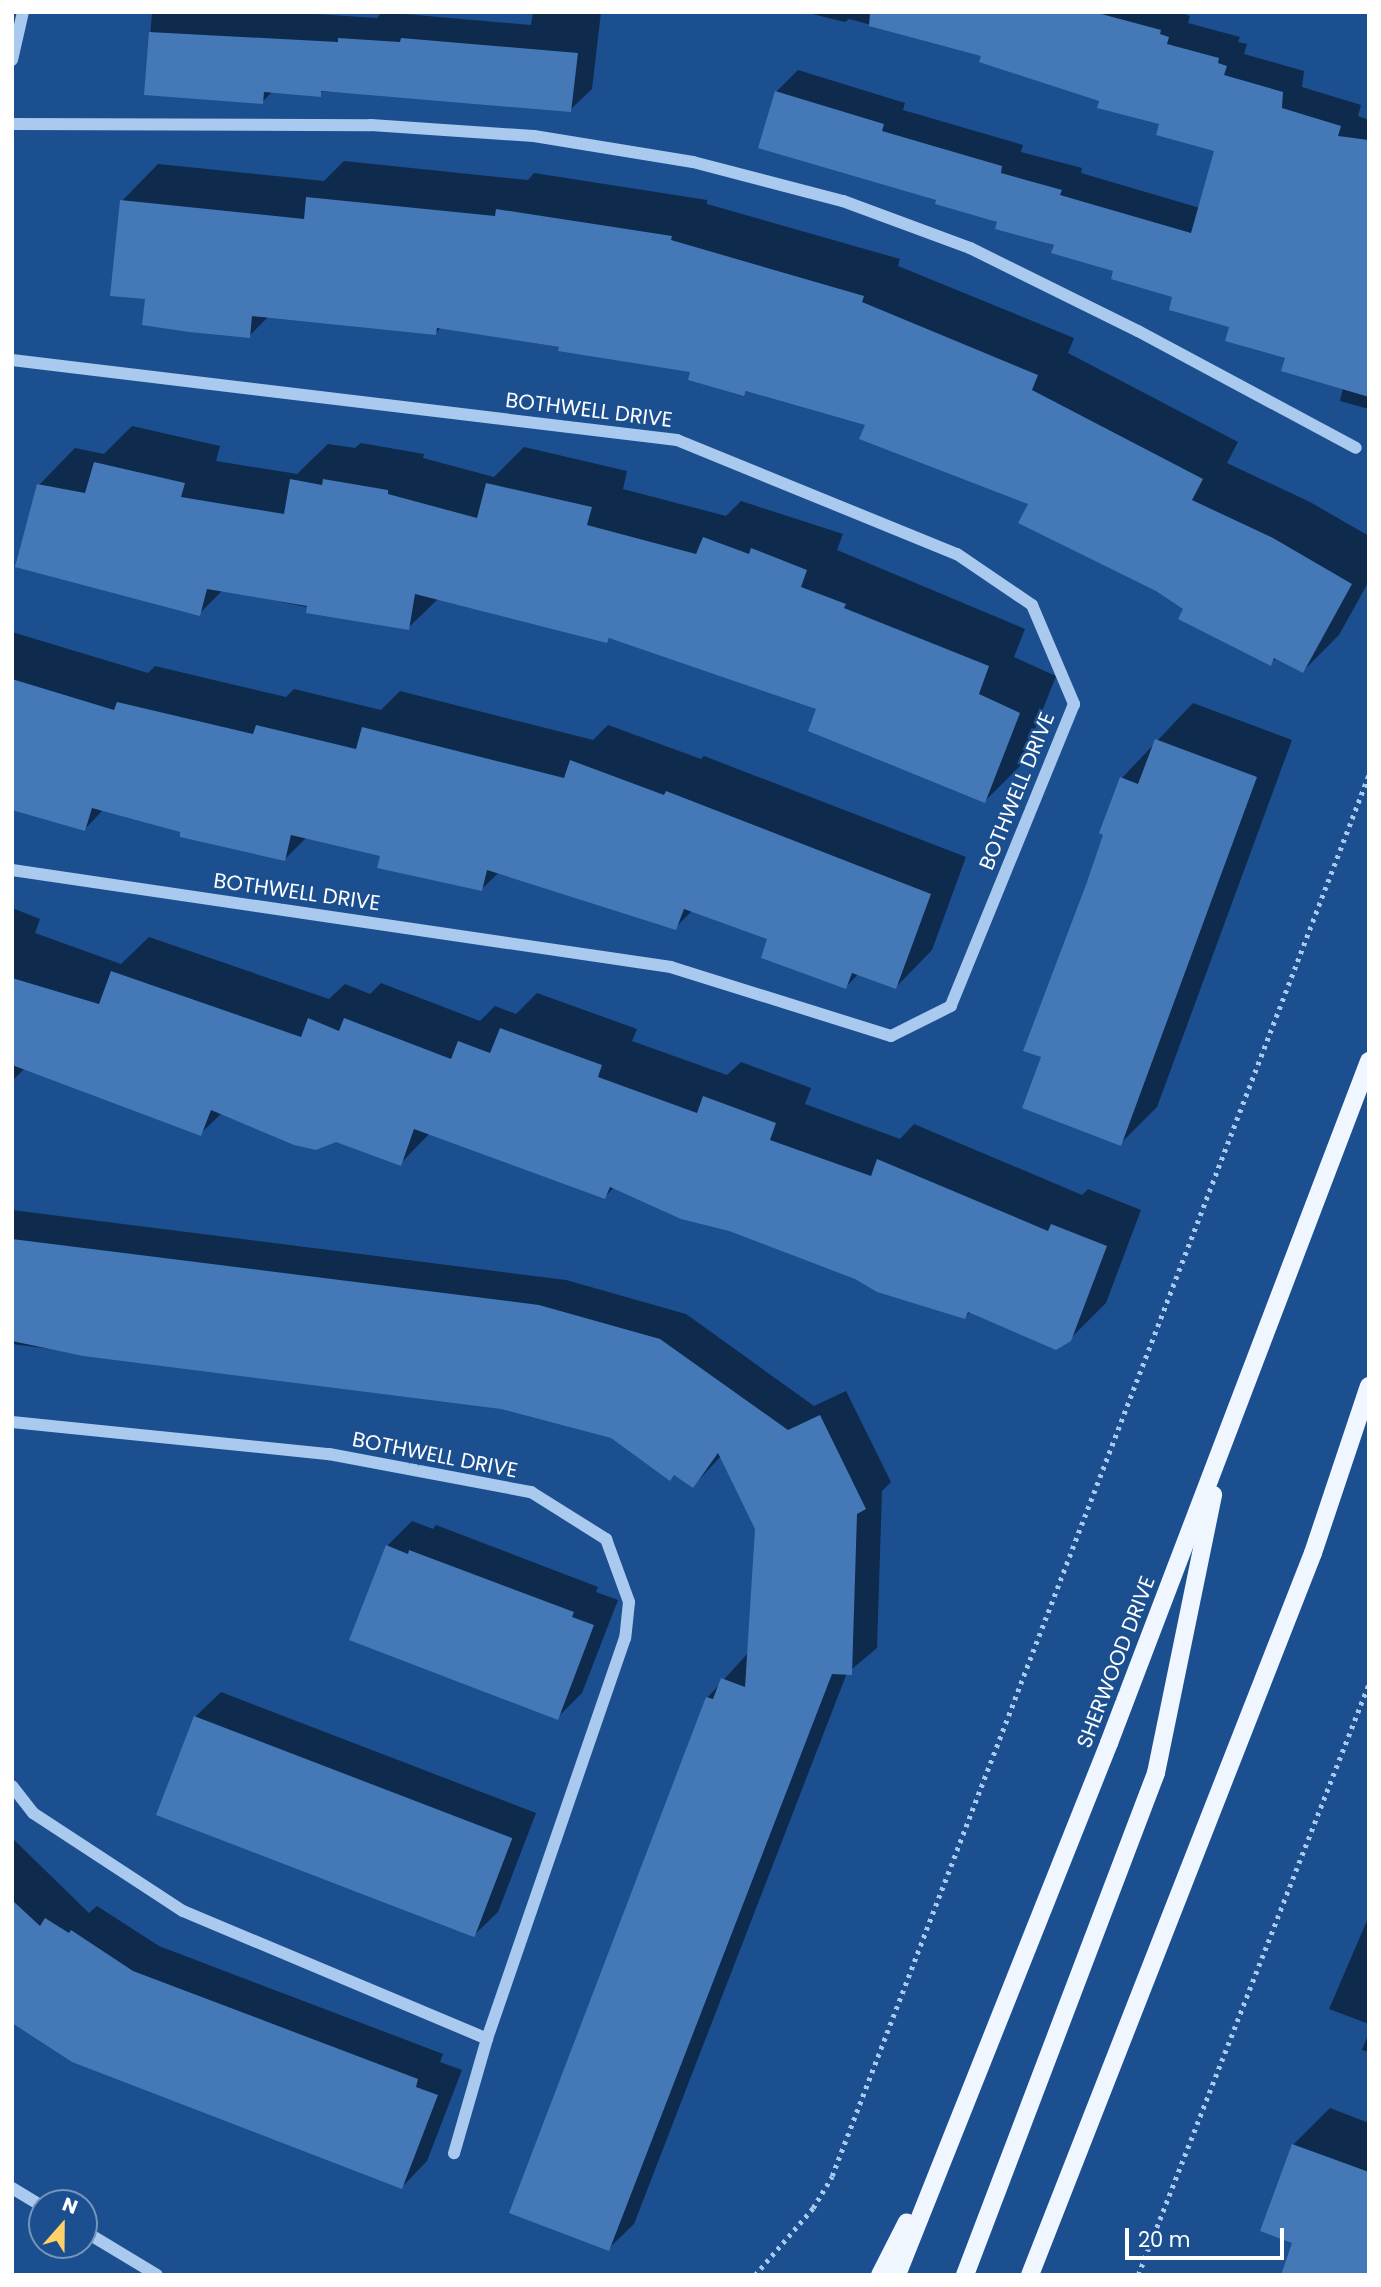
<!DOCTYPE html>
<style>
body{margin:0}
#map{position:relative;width:1381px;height:2287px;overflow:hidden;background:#1b4f8f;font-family:Poppins,sans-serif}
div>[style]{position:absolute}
.shadow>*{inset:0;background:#0007}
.building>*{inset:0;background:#4478b7;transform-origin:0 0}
.path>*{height:4.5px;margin-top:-2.25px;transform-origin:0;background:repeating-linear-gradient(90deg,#a9c9ee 0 3.5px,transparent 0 8.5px)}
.minor>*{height:12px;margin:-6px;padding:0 6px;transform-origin:6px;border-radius:6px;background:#a9c9ee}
.major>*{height:18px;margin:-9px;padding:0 9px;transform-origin:9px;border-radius:9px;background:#f0f6ff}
span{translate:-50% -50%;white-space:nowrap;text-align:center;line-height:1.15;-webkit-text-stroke:5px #1b4f8f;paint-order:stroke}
.street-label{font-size:21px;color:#fff}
.frame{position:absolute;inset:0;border:14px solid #fff;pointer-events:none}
.north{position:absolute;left:28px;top:2189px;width:70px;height:70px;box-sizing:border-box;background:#1b4f8f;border:2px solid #7695bc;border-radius:50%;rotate:21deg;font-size:19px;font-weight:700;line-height:28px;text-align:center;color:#fff}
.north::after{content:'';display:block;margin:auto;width:24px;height:32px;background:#ffd166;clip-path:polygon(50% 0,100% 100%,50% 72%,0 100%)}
.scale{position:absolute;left:1125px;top:2228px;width:159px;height:32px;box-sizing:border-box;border:4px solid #fff;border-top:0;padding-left:9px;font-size:21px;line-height:24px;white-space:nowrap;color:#fff;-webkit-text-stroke:5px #1b4f8f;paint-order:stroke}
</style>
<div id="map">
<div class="shadow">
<i style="clip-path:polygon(152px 12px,286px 12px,377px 18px,382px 12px,531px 25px,533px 12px,601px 12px,592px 89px,570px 110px,388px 94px,274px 90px,262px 102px,146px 93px)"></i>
<i style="clip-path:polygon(804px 12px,1180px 12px,1190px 16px,1188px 23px,1240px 37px,1238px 42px,1247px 44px,1244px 54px,1304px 71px,1302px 87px,1361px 105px,1358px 116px,1369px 120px,1369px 409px,1340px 401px,1343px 388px,1174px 295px,938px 198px,776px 92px,798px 70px,905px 103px,903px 110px,1023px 145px,1021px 152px,1082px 168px,1081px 173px,1200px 208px,1217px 149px,1161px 123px,983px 55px,849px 19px,845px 22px)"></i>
<i style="clip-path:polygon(344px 161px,528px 180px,534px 173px,707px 200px,707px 204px,900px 259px,898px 266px,1074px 338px,1068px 353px,1238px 442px,1227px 463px,1310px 502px,1369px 536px,1369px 581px,1339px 635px,1303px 671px,1277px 657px,1270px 664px,1030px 503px,868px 424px,748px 390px,744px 394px,693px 370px,441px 327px,436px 333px,269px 316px,249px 336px,147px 297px,122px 201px,158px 164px,324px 181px)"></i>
<i style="clip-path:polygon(132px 426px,220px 446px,216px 461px,297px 474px,328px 444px,355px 448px,361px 443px,424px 454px,423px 458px,494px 477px,524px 447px,627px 471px,623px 489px,726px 516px,741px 501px,843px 534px,837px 550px,1025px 629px,1014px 657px,1056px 676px,1021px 765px,985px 801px,818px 708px,611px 637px,607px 641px,439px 598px,408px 628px,223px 590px,199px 614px,39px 485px,75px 448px,104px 454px)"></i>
<i style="clip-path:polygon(12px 632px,148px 673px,155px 666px,286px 697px,294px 689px,381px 710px,400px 691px,593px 740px,608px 725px,701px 759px,704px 756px,966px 857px,932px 950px,896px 987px,859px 973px,846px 987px,769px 938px,693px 910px,675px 928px,499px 872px,482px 889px,382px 855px,307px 837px,285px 859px,104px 809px,85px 829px,12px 809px)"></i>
<i style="clip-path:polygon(1193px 703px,1292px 740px,1157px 1107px,1120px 1144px,1043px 1056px,1122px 778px)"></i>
<i style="clip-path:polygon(12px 908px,40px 919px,35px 933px,121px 964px,149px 937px,329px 999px,345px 984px,370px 994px,381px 983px,480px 1021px,495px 1006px,516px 1014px,537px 993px,637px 1029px,632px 1041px,727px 1075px,741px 1062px,811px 1088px,805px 1104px,900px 1139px,914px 1124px,1082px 1195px,1088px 1189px,1141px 1210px,1106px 1303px,1070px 1339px,971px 1311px,965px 1317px,614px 1187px,605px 1197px,430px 1133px,400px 1164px,336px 1140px,222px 1113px,200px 1134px,25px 1068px,12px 1081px)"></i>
<i style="clip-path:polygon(12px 1210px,566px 1280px,686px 1314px,814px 1406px,846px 1391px,891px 1482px,882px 1491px,877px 1648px,847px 1673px,634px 2224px,608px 2249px,707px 1698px,749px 1652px,757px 1529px,721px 1456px,693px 1486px,611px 1437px,502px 1407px,12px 1344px)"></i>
<i style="clip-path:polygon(412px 1521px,433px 1529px,436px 1525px,598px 1587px,596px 1592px,618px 1600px,582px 1693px,557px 1718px,387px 1546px)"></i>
<i style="clip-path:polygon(221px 1692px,536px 1813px,498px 1912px,472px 1937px,195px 1717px)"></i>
<i style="clip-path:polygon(12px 1838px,89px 1913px,97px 1906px,159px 1946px,443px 2054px,440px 2062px,462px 2070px,427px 2161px,402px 2187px,12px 2021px)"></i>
<i style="clip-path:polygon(1369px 1916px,1369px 2024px,1329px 2009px)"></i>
<i style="clip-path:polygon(1369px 2032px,1369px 2052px,1362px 2050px)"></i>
<i style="clip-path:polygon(1330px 2108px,1369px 2123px,1369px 2275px,1295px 2242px,1293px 2145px)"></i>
</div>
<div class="building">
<i style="clip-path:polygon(870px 12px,1094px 12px,1161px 30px,1160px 34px,1169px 37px,1167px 44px,1219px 58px,1218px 63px,1227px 66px,1224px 75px,1283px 92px,1282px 108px,1341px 126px,1338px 136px,1369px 140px,1369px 397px,1281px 371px,1285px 358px,1225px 341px,1229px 327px,1169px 310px,1172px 297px,1111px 279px,1113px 271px,1051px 253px,1054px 245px,995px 229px,997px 222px,935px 204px,936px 200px,758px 148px,775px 91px,884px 124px,882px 131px,1002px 166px,1001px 173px,1062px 190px,1060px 195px,1191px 233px,1214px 151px,1156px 135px,1159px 124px,1097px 108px,1099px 101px,979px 62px,981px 56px,869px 26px)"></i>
<i style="clip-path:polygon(149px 32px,338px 42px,338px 38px,400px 42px,401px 38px,578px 53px,571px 112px,321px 91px,321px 97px,264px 92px,263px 104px,144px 95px)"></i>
<i style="clip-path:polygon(306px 197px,495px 216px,496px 209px,672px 236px,671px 240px,864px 296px,862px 302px,1038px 375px,1032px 390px,1203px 479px,1192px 500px,1273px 538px,1352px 584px,1303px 673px,1274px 658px,1271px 666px,1178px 619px,1183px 609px,1156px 591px,1018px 523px,1028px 504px,859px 439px,865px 425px,746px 391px,744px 396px,688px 380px,690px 372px,558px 351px,559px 347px,437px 328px,436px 335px,252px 316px,250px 338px,189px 332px,142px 325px,145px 299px,110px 296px,120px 200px,304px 219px)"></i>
<i style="clip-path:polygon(94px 462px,185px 483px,181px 497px,284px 514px,290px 479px,322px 485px,323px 479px,388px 490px,388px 494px,477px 518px,486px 483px,592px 507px,587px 525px,696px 554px,703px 537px,749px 554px,751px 548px,807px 570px,801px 587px,846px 604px,844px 608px,989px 666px,979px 694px,1020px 713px,985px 803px,808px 731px,816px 709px,609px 638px,607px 643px,415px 594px,409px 630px,306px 613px,307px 606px,207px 589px,200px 616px,15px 567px,37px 484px,85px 493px)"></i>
<i style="clip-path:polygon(12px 679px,114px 710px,117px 702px,253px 734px,256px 725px,356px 749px,362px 727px,564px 778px,570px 760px,664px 795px,666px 791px,931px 894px,896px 989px,852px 973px,846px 989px,761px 958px,767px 939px,684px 909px,676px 930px,487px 870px,482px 891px,377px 868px,380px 856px,291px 835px,285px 861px,180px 837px,180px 832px,92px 808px,85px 831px,12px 810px)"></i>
<i style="clip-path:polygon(1155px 739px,1257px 777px,1121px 1146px,1022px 1108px,1041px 1057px,1023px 1051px,1087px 882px,1103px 835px,1099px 833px,1120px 777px,1138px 784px)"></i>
<i style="clip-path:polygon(111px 971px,301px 1037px,308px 1018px,339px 1031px,344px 1018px,451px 1059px,458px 1041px,490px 1053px,500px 1028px,602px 1065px,598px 1077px,697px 1113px,703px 1096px,776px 1123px,770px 1140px,871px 1176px,877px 1159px,1048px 1231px,1051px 1224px,1107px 1246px,1071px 1341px,1056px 1350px,968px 1312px,965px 1319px,877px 1292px,855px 1279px,729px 1231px,681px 1219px,610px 1187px,605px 1199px,414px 1129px,401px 1166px,336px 1142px,316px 1150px,294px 1145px,211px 1110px,201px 1136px,12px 1065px,12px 978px,99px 1004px)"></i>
<i style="clip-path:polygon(12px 1239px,539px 1305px,660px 1339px,788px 1430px,820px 1415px,866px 1509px,857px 1514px,852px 1675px,832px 1674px,609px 2251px,509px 2213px,706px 1697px,713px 1699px,721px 1678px,745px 1687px,755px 1529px,718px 1453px,693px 1488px,674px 1475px,670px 1481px,611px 1438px,501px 1409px,83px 1356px,12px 1341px)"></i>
<i style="clip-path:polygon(386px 1545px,408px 1554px,409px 1550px,574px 1612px,572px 1617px,594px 1625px,558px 1720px,349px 1640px)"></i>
<i style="left:194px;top:1716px;width:341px;height:106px;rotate:21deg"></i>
<i style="clip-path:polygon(12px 1900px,40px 1926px,45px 1918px,69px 1933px,71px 1930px,133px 1971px,418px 2079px,416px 2087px,438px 2095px,402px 2189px,72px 2062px,12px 2023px)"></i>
<i style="clip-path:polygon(1292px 2144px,1369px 2172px,1369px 2275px,1281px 2275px,1292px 2243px,1260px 2231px)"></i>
</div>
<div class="path">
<i style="left:755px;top:2275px;width:89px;rotate:-49.1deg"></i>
<i style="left:813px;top:2208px;width:37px;rotate:-59deg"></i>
<i style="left:832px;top:2176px;width:1501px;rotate:-69.04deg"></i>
<i style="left:1138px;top:2275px;width:635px;rotate:-68.68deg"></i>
</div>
<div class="minor">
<i style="left:12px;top:60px;width:49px;rotate:-77.1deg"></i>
<i style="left:12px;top:124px;width:359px;rotate:0.2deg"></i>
<i style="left:371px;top:125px;width:163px;rotate:3.9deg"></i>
<i style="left:534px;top:136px;width:161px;rotate:9.3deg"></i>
<i style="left:693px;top:162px;width:155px;rotate:14.6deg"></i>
<i style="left:843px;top:201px;width:135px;rotate:20.3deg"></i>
<i style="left:970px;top:248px;width:187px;rotate:26.3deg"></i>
<i style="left:1138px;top:331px;width:247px;rotate:28.2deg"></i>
<i style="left:12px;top:360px;width:670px;rotate:6.86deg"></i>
<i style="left:677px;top:440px;width:302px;rotate:22.2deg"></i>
<i style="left:957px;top:554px;width:91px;rotate:34.2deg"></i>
<i style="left:1032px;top:605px;width:108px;rotate:67deg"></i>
<i style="left:1074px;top:704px;width:326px;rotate:112.2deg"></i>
<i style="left:951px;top:1006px;width:67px;rotate:153.4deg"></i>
<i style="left:891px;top:1036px;width:231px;rotate:-162.6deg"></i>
<i style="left:671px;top:967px;width:666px;rotate:-171.63deg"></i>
<i style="left:12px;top:1422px;width:319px;rotate:5.8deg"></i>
<i style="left:329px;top:1454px;width:206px;rotate:10.7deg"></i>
<i style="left:531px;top:1492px;width:89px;rotate:32.1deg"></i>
<i style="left:606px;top:1539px;width:67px;rotate:69.9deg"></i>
<i style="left:629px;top:1602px;width:36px;rotate:96deg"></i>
<i style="left:625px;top:1638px;width:424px;rotate:109deg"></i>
<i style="left:487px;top:2039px;width:119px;rotate:106.1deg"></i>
<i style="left:12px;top:1786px;width:34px;rotate:52deg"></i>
<i style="left:33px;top:1813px;width:179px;rotate:33.2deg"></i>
<i style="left:183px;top:1911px;width:330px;rotate:22.8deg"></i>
<i style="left:12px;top:2188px;width:35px;rotate:31deg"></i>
<i style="left:84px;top:2231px;width:85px;rotate:31.1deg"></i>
</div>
<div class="major">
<i style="left:880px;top:2275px;width:59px;rotate:-63deg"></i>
<i style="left:897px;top:2275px;width:573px;rotate:-68.27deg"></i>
<i style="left:1109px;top:1743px;width:730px;rotate:-69.13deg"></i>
<i style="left:965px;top:2275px;width:537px;rotate:-69.17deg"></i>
<i style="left:1156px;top:1773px;width:284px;rotate:-78.4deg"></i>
<i style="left:1030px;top:2275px;width:775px;rotate:-68.6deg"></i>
<i style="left:1313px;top:1553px;width:176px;rotate:-71.5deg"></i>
</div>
<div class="street-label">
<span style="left:589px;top:410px;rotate:7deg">BOTHWELL DRIVE</span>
<span style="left:1017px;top:791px;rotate:-68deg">BOTHWELL DRIVE</span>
<span style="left:297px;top:892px;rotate:8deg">BOTHWELL DRIVE</span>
<span style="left:435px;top:1455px;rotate:11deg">BOTHWELL DRIVE</span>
<span style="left:1116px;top:1662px;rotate:-69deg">SHERWOOD DRIVE</span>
</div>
<div class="frame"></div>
<div class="north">N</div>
<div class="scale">20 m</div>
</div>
